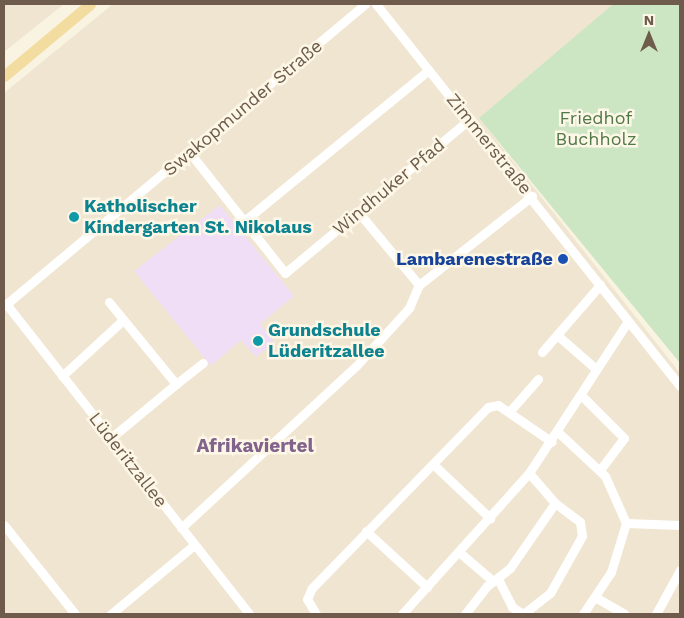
<!DOCTYPE html>
<meta charset="utf-8">
<style>
body{margin:0}
#map{position:relative;width:684px;height:618px;overflow:hidden;background:#f9f3e1;font-family:"Work Sans",sans-serif}
div>[style]{position:absolute}
.residential>*{inset:0;background:#f0e5d0}
.education>*{inset:0;background:#efdef5}
.green>*{inset:0;background:#cce5c2}
.minor>*{height:9px;margin:-4.5px;padding:0 4.5px;transform-origin:4.5px;border-radius:4.5px;background:#fff}
.major>*{height:11px;margin:-5.5px;padding:0 5.5px;transform-origin:5.5px;border-radius:5.5px;background:#f3dc9f}
.dots>*{width:14px;height:14px;translate:-50% -50%;box-sizing:border-box;border:2px solid #fdf7e7;border-radius:50%}
span{translate:-50% -50%;white-space:nowrap;text-align:center;line-height:1.15;-webkit-text-stroke:5px #fdf7e7;paint-order:stroke}
.street-label{font-size:18px;color:#6e5b4b}
.park-label{font-size:18px;color:#517947}
.culture-label{font-size:18px;color:#0d838f;font-weight:700}
.left{translate:0 -50%;text-align:left}
.transit-label{font-size:18px;color:#164399;font-weight:700}
.right{translate:-100% -50%;text-align:right}
.neighbourhood-label{font-size:19px;color:#81638b;font-weight:700}
.frame{position:absolute;inset:0;border:5px solid #6e5b4b;pointer-events:none}
.north{position:absolute;left:624px;top:10px;width:50px;height:50px;-webkit-text-stroke:4px #fdf7e7;paint-order:stroke;rotate:0deg;font-size:14px;font-weight:700;line-height:20px;text-align:center;color:#6e5b4b}
.north::after{content:'';display:block;margin:auto;width:18px;height:22px;background:#6e5b4b;clip-path:polygon(50% 0,100% 100%,50% 72%,0 100%)}
</style>
<div id="map">
<div class="residential">
<i style="clip-path:polygon(4px 4px,64px 4px,4px 52px)"></i>
<i style="clip-path:polygon(113px 4px,613px 4px,479px 118px,680px 373px,680px 614px,4px 614px,4px 93px)"></i>
</div>
<div class="education">
<i style="clip-path:polygon(220px 205px,294px 296px,260px 324px,274px 342px,256px 357px,241px 340px,211px 366px,134px 271px)"></i>
</div>
<div class="green">
<i style="clip-path:polygon(613px 4px,680px 4px,680px 363px,479px 118px)"></i>
</div>
<div class="minor">
<i style="left:376px;top:4px;width:488px;rotate:51.5deg"></i>
<i style="left:190px;top:153px;width:153px;rotate:51.6deg"></i>
<i style="left:285px;top:273px;width:241px;rotate:-39.8deg"></i>
<i style="left:359px;top:213px;width:94px;rotate:50.2deg"></i>
<i style="left:243px;top:222px;width:240px;rotate:-39.3deg"></i>
<i style="left:109px;top:302px;width:106px;rotate:50.7deg"></i>
<i style="left:176px;top:384px;width:85px;rotate:140.3deg"></i>
<i style="left:7px;top:305px;width:392px;rotate:51.9deg"></i>
<i style="left:4px;top:306px;width:471px;rotate:-39.9deg"></i>
<i style="left:557px;top:335px;width:52px;rotate:41.1deg"></i>
<i style="left:542px;top:352px;width:89px;rotate:-49.1deg"></i>
<i style="left:62px;top:376px;width:83px;rotate:-42.6deg"></i>
<i style="left:176px;top:384px;width:34px;rotate:-38deg"></i>
<i style="left:581px;top:395px;width:61px;rotate:45deg"></i>
<i style="left:624px;top:438px;width:40px;rotate:127deg"></i>
<i style="left:509px;top:412px;width:44px;rotate:-48.7deg"></i>
<i style="left:559px;top:433px;width:63px;rotate:43.1deg"></i>
<i style="left:605px;top:476px;width:51px;rotate:65.9deg"></i>
<i style="left:626px;top:523px;width:51px;rotate:107deg"></i>
<i style="left:611px;top:572px;width:50px;rotate:123.7deg"></i>
<i style="left:433px;top:464px;width:79px;rotate:43.5deg"></i>
<i style="left:529px;top:473px;width:40px;rotate:49deg"></i>
<i style="left:626px;top:523px;width:54px;rotate:2.1deg"></i>
<i style="left:4px;top:525px;width:114px;rotate:51.4deg"></i>
<i style="left:181px;top:528px;width:238px;rotate:-42.8deg"></i>
<i style="left:356px;top:366px;width:79px;rotate:-47.6deg"></i>
<i style="left:409px;top:308px;width:25px;rotate:-67deg"></i>
<i style="left:419px;top:285px;width:144px;rotate:-38.2deg"></i>
<i style="left:366px;top:531px;width:83px;rotate:42.6deg"></i>
<i style="left:459px;top:552px;width:45px;rotate:40.5deg"></i>
<i style="left:498px;top:579px;width:31px;rotate:63deg"></i>
<i style="left:512px;top:607px;width:13px;rotate:32deg"></i>
<i style="left:595px;top:597px;width:34px;rotate:30deg"></i>
<i style="left:111px;top:614px;width:108px;rotate:-39.7deg"></i>
<i style="left:316px;top:614px;width:17px;rotate:-121deg"></i>
<i style="left:307px;top:599px;width:12px;rotate:-66deg"></i>
<i style="left:312px;top:588px;width:252px;rotate:-45.8deg"></i>
<i style="left:488px;top:407px;width:10px;rotate:-11deg"></i>
<i style="left:498px;top:405px;width:65px;rotate:34.4deg"></i>
<i style="left:402px;top:614px;width:190px;rotate:-48deg"></i>
<i style="left:529px;top:473px;width:181px;rotate:-56.9deg"></i>
<i style="left:465px;top:614px;width:36px;rotate:-52deg"></i>
<i style="left:487px;top:586px;width:29px;rotate:-38deg"></i>
<i style="left:510px;top:568px;width:79px;rotate:-55.3deg"></i>
<i style="left:555px;top:503px;width:31px;rotate:37deg"></i>
<i style="left:580px;top:522px;width:14px;rotate:82deg"></i>
<i style="left:582px;top:536px;width:65px;rotate:119.3deg"></i>
<i style="left:550px;top:593px;width:34px;rotate:142deg"></i>
<i style="left:656px;top:614px;width:50px;rotate:-61.4deg"></i>
</div>
<div class="major">
<i style="left:4px;top:76px;width:112px;rotate:-39.9deg"></i>
</div>
<div class="dots">
<i style="left:74px;top:217px;background:#0f9aa8"></i>
<i style="left:563px;top:259px;background:#1a4fb4"></i>
<i style="left:258px;top:341px;background:#0f9aa8"></i>
</div>
<div class="street-label">
<span style="left:243px;top:108px;rotate:-40deg">Swakopmunder Straße</span>
<span style="left:489px;top:144px;rotate:51deg">Zimmerstraße</span>
<span style="left:389px;top:187px;rotate:-40deg">Windhuker Pfad</span>
<span style="left:128px;top:460px;rotate:52deg">Lüderitzallee</span>
</div>
<div class="park-label">
<span style="left:596px;top:129px">Friedhof<br>Buchholz</span>
</div>
<div class="culture-label">
<span class="left" style="left:84px;top:217px">Katholischer<br>Kindergarten St. Nikolaus</span>
<span class="left" style="left:268px;top:341px">Grundschule<br>Lüderitzallee</span>
</div>
<div class="transit-label">
<span class="right" style="left:553px;top:259px">Lambarenestraße</span>
</div>
<div class="neighbourhood-label">
<span style="left:255px;top:446px">Afrikaviertel</span>
</div>
<div class="frame"></div>
<div class="north">N</div>
</div>
